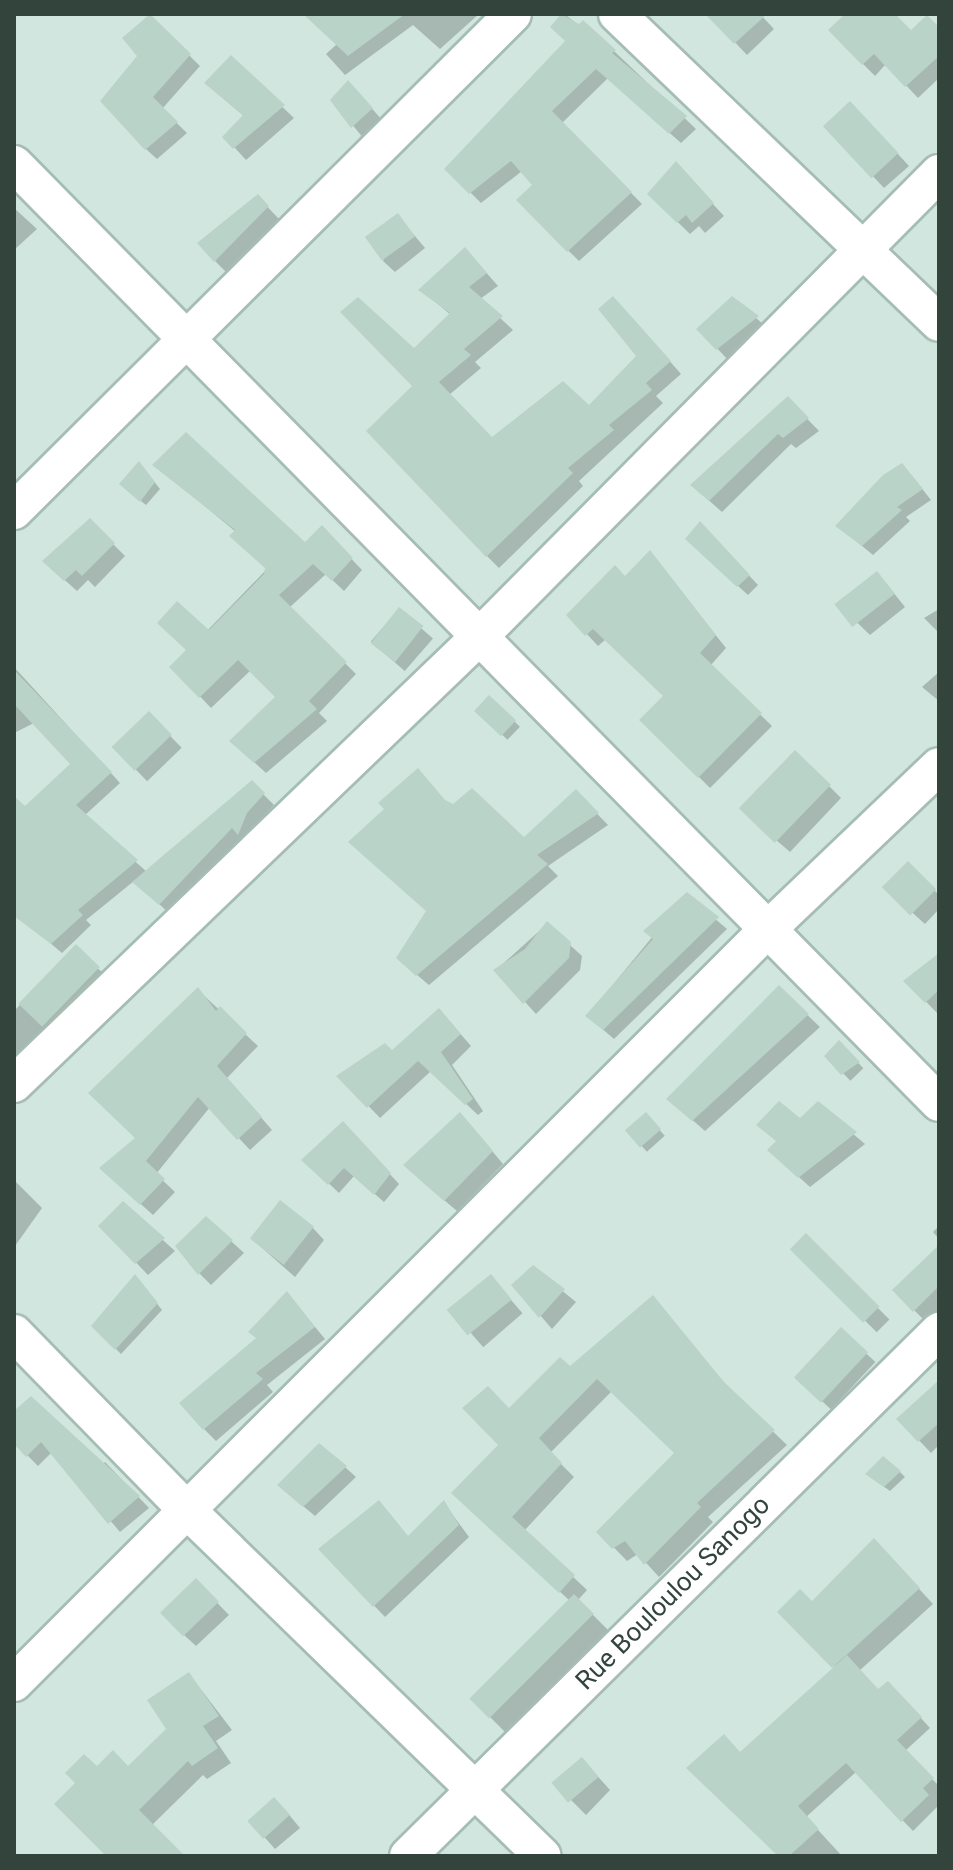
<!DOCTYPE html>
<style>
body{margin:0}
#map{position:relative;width:953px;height:1870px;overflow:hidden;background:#e3f2ed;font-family:Roboto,sans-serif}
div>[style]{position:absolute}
.residential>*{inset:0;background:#d1e6df;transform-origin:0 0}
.shadow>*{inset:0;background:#0003;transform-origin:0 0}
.building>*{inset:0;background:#b9d3c8;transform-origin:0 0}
.roads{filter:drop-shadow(2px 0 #a6bdb4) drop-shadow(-2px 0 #a6bdb4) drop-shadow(0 2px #a6bdb4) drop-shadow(0 -2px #a6bdb4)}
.minor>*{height:36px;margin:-18px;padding:0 18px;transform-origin:18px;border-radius:18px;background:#fff}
span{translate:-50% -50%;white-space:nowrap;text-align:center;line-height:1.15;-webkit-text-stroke:7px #fff;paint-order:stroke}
.street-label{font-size:26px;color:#33443d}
.frame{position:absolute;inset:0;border:16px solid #33443d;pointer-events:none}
</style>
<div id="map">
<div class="residential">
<i style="left:14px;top:14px;width:925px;height:1842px"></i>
</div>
<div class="shadow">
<i style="clip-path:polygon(309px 14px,479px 14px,440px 49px,413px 25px,345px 75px,326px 54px,337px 44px)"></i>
<i style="clip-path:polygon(564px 14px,614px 51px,696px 129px,681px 143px,608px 78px,562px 123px,642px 204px,579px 261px,518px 201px,535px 186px,522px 171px,481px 203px,447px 169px,567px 42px,552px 27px)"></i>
<i style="clip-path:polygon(718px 14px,760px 14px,774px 29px,747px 55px,713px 19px)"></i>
<i style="clip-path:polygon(848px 14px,892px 14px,911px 33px,939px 29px,939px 78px,918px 98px,886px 64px,875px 76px,830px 31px)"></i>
<i style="clip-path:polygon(150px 17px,200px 66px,162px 109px,187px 133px,157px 159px,146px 149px,140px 56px)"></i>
<i style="clip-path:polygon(231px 58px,294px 118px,246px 160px,225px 137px,244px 116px,218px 94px)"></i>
<i style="clip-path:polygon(359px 94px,383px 121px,364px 139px,332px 100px)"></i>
<i style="clip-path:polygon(862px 115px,909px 166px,884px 188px,826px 126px)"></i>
<i style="clip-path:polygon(687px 176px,724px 216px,705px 233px,699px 226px,690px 234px,649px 194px)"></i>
<i style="clip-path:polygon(258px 197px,279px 219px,226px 272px,215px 261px)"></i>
<i style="clip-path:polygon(14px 208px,37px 229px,14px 250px)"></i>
<i style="clip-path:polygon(398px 216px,425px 248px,395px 272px,383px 261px)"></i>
<i style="clip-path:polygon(477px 262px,498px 286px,480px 299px,513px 330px,475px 362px,481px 368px,449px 395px,492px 439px,589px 408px,639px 356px,625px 310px,681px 374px,656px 396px,663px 403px,579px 481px,583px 486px,499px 568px,487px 556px,415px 386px,414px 351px,451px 315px,421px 290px)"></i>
<i style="clip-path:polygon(732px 298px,769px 329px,729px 361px,699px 329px)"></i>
<i style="clip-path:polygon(788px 399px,819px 431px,796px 448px,791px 444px,722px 512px,704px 496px)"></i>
<i style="clip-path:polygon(155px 465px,305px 545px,322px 528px,362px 570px,344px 591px,326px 574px,289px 608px,356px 674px,319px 713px,327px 721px,266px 773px,243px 752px,278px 697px,251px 670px,211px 708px,172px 667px,267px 569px,236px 532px)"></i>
<i style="clip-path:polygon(144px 469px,160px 489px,146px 505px,127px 490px)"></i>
<i style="clip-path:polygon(912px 476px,931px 500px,906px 517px,910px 521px,873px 555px,838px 526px)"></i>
<i style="clip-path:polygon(90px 521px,125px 556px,95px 587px,88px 580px,77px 591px,57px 573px)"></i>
<i style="clip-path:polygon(709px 533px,758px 585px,748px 595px,697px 549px)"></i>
<i style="clip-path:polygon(650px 553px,726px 648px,710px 666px,772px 726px,710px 788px,642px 720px,666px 696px,606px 639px,598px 646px,569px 615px,625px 579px)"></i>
<i style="clip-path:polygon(888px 586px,905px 607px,870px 635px,837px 603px)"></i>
<i style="left:399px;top:609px;width:45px;height:43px;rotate:41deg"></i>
<i style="clip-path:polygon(939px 609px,939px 633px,924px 618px)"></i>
<i style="clip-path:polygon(14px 667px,120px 783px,84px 816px,147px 872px,252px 783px,274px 805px,257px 823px,249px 843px,244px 837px,170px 914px,134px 881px,86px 920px,91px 925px,62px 953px,29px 925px,14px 894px,14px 799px,25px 809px,73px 764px,34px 723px,14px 733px)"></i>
<i style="clip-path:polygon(939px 672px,939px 701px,922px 687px)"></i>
<i style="left:489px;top:697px;width:43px;height:18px;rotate:44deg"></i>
<i style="left:149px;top:714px;width:47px;height:48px;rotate:46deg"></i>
<i style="clip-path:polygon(795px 752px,841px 798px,790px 852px,753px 820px)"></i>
<i style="clip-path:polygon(418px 770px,447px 804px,524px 840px,576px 792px,608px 825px,548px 866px,558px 876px,429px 985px,410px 969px,428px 912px,387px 809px)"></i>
<i style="clip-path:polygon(908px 863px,939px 895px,939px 909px,925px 924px,896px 898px)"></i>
<i style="clip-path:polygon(687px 895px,727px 929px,614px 1039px,587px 1016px)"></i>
<i style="clip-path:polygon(547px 924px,582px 956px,580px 970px,536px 1014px,496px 970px)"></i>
<i style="clip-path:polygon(76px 947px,110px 980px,14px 1061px,14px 1011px)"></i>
<i style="clip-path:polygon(939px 970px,939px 1013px,938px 1014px,906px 981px)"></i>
<i style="clip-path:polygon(779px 988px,820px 1027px,705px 1131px,681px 1110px)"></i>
<i style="clip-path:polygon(198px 990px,258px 1046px,227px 1078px,272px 1130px,250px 1150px,210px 1107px,156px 1174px,175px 1192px,153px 1215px,113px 1179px,137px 1138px)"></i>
<i style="clip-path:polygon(451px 1023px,471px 1046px,452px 1065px,483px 1111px,478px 1115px,431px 1071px,380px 1118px,340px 1076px)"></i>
<i style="left:839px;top:1043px;width:35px;height:18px;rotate:46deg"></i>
<i style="clip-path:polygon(818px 1104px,865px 1144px,810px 1187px,780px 1160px,800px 1121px)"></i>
<i style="left:646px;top:1115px;width:28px;height:24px;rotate:48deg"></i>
<i style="clip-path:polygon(472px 1127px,503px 1164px,457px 1211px,417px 1177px)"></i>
<i style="clip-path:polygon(352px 1133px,399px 1184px,384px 1202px,354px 1176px,339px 1193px,304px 1160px)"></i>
<i style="clip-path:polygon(14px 1180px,42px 1208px,15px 1246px,14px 1246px)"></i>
<i style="clip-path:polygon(123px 1204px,175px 1251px,148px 1275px,101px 1226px)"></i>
<i style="clip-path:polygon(206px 1218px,244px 1253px,211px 1285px,199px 1273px)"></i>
<i style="clip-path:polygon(939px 1226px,939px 1239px,933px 1232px)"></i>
<i style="clip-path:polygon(313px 1228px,324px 1240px,295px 1277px,261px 1247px)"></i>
<i style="left:806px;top:1236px;width:118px;height:18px;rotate:45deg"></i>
<i style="clip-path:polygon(533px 1267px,576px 1302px,552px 1329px,514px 1285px)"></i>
<i style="left:491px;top:1277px;width:48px;height:52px;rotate:49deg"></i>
<i style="clip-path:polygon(939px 1280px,939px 1309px,926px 1322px,894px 1290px)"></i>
<i style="clip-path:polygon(140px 1282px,162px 1310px,121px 1354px,93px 1326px)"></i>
<i style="clip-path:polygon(287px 1293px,325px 1339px,267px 1385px,273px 1392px,216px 1441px,204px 1429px)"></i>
<i style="clip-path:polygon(653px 1298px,733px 1393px,787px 1445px,708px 1517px,713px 1522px,659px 1577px,638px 1554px,627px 1561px,599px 1532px,676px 1453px,612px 1391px,550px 1453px,574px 1477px,524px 1531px,587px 1590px,578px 1600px,610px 1632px,507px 1734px,471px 1698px,570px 1601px,467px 1506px,501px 1445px,510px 1411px,570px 1369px)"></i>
<i style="left:841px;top:1330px;width:47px;height:65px;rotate:43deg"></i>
<i style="clip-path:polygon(939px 1411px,939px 1445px,931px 1453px,899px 1419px)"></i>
<i style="clip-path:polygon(14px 1414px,101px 1466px,105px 1462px,149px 1508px,120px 1532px,52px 1452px,38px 1466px,14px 1442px)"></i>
<i style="clip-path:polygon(345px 1467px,356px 1477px,315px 1516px,290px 1495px)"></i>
<i style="clip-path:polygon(900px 1472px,905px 1477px,890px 1491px,873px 1479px)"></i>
<i style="clip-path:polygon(444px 1503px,469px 1537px,385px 1617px,321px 1550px,390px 1514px,409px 1538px)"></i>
<i style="clip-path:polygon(888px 1555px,933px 1604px,859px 1671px,879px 1692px,898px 1693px,930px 1728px,905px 1751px,939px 1786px,939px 1805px,913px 1831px,856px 1772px,806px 1817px,842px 1856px,780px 1856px,741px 1754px,836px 1668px,780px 1612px,812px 1604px)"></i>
<i style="clip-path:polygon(196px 1581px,229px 1615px,196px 1646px,184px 1635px)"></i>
<i style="clip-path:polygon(189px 1674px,232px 1730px,216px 1741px,231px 1763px,207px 1779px,203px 1775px,151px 1826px,182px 1856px,109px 1856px,97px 1769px,128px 1768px,169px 1729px)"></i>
<i style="clip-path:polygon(593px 1771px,610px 1790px,586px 1815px,557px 1786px)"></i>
<i style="clip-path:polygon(286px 1811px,300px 1828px,275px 1849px,249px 1820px)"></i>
</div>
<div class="building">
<i style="clip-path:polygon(150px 14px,191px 54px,153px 97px,178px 122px,145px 150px,100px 101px,137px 56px,122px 38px)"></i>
<i style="clip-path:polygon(303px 14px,405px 14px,348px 56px)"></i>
<i style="clip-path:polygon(561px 14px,579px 24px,583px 20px,616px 50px,612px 53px,687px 116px,669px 134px,596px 69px,552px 111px,632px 192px,567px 252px,516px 200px,532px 185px,511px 161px,469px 194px,444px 169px,565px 41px,550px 27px)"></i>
<i style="clip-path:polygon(705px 14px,767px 14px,734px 44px)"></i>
<i style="clip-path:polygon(845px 14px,895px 14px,911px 30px,927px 15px,939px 27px,939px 56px,905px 87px,874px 54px,862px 65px,828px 30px)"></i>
<i style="clip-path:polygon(231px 55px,285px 105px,233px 149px,222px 137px,243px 115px,204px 83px)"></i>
<i style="clip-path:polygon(348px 80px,373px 108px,351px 128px,330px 100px)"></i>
<i style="left:850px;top:101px;width:71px;height:37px;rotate:47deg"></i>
<i style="clip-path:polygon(676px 161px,714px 203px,692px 223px,686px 215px,677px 223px,647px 194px)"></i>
<i style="clip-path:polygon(258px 194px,269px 206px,214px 262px,197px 243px)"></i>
<i style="left:398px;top:213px;width:29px;height:41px;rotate:54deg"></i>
<i style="clip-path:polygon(465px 247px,487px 273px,469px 287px,503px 316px,464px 349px,471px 355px,439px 382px,492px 437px,563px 381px,589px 405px,636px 356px,598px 309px,613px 296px,671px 361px,646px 383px,652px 390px,609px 425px,614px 430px,568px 468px,573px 473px,486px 557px,366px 431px,412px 386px,340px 312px,358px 297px,414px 348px,450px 313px,418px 290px)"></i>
<i style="clip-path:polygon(732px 296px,759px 316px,716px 350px,696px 329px)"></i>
<i style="clip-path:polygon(788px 396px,809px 418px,783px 438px,778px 434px,709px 501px,690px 485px)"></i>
<i style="clip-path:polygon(186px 432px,305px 542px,322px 525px,353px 558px,332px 581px,313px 564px,279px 595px,347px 662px,309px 701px,317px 709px,254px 763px,229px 741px,275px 697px,238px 660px,199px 698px,169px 667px,186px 650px,157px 623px,177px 601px,209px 630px,264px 574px,265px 568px,229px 536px,235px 530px,152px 465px)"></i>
<i style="clip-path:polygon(139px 461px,155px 482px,140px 502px,119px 484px)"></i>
<i style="clip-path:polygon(902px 463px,923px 489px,897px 507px,902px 510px,862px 546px,835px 526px,883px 475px)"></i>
<i style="clip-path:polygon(90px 518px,115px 543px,82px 576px,76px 570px,64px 581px,42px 561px)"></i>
<i style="clip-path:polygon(700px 521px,750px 575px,737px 587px,685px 539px)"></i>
<i style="clip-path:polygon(650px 550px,716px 635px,700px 653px,762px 713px,698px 778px,639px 720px,663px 696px,593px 629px,585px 636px,566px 615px,615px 565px,625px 576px)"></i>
<i style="left:877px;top:571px;width:29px;height:54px;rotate:52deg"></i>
<i style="left:399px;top:607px;width:31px;height:46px;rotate:38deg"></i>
<i style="clip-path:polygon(14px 670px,112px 772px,76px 805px,138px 860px,78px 910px,83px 915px,51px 944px,14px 916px,14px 796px,25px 806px,70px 764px,14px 704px)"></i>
<i style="left:489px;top:695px;width:37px;height:22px;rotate:43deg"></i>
<i style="left:149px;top:711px;width:33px;height:52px;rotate:46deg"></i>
<i style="left:795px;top:750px;width:50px;height:81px;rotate:44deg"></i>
<i style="clip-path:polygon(418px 768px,445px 800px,453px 804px,472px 788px,524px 837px,576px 789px,599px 813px,537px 855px,548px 864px,416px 976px,396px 958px,426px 911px,348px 842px,384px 809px,378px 803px)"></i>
<i style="clip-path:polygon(252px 780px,265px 793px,247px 813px,238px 835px,232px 828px,159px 905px,132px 882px)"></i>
<i style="left:908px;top:861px;width:40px;height:37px;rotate:45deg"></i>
<i style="clip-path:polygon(687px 892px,719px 917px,603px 1030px,585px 1016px,653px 939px,643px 931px)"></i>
<i style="clip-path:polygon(547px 921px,571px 942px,569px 958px,523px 1004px,493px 970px,525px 949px)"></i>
<i style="left:76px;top:944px;width:33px;height:83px;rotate:44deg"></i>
<i style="clip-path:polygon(939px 953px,939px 990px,925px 1003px,903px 981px)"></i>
<i style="clip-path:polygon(779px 985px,809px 1014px,692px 1121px,666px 1099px)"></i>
<i style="clip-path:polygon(198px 987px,216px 1011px,220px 1006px,247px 1033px,217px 1066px,262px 1117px,237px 1140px,198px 1097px,146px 1161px,165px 1179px,140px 1205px,99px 1168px,135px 1138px,88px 1093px)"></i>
<i style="clip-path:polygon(439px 1008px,461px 1034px,441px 1052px,473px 1099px,465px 1105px,418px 1061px,367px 1108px,336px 1076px,385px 1043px,392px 1050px)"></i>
<i style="clip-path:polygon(839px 1040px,860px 1062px,841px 1075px,824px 1056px)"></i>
<i style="clip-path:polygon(779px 1101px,800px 1118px,818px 1101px,857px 1132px,798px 1178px,767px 1150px,776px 1141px,756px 1125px)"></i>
<i style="clip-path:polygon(460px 1112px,493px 1151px,444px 1201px,403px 1165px)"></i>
<i style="left:646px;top:1112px;width:23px;height:28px;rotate:49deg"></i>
<i style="clip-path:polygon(343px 1121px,391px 1173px,374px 1195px,344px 1168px,328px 1185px,301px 1160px)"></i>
<i style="left:280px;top:1200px;width:43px;height:49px;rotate:38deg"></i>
<i style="clip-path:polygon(123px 1201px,165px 1238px,135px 1264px,98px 1226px)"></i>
<i style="clip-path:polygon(206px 1216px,233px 1240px,198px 1275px,175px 1246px)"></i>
<i style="left:806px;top:1233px;width:104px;height:23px;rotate:45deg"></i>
<i style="clip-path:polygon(939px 1245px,939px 1286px,913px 1312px,892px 1290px)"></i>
<i style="clip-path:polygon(533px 1265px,565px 1289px,539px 1318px,511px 1285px)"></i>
<i style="clip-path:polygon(135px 1274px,158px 1303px,115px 1350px,91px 1326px)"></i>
<i style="left:491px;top:1274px;width:33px;height:57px;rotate:51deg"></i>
<i style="clip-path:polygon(287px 1291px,315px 1327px,256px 1373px,263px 1379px,203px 1430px,179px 1403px,256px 1338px,248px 1332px)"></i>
<i style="clip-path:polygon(653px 1295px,723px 1381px,775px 1430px,697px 1503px,701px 1507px,644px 1565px,625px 1541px,612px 1549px,596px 1532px,674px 1453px,597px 1379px,539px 1438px,562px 1463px,512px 1517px,575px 1575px,559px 1593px,451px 1493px,498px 1445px,462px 1408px,488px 1386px,509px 1408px,560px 1357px,570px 1366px)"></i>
<i style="left:841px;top:1327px;width:37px;height:69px;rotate:43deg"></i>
<i style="clip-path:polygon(939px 1380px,939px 1423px,918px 1442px,896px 1419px)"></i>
<i style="clip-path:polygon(31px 1396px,140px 1496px,108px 1524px,41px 1442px,26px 1457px,14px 1444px,14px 1411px)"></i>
<i style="clip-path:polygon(319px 1443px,347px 1466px,303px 1507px,277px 1485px)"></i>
<i style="clip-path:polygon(883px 1456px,901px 1471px,884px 1487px,865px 1474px)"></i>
<i style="clip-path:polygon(379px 1500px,408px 1536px,444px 1500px,459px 1525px,373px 1607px,318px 1549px)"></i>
<i style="clip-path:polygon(874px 1538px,920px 1588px,832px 1668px,777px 1612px,800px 1589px,812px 1601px)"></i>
<i style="left:196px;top:1578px;width:33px;height:50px;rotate:46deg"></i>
<i style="left:574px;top:1594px;width:28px;height:148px;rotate:45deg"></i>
<i style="clip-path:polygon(847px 1655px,878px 1689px,888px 1681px,922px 1717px,897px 1740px,934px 1778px,923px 1788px,929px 1795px,901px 1822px,846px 1763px,798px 1806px,819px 1829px,789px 1856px,778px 1856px,686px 1768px,724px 1734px,740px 1752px)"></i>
<i style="clip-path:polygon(189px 1672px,219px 1716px,203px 1726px,218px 1748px,192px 1766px,188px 1761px,139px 1810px,185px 1856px,106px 1856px,54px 1804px,75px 1783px,65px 1773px,84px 1754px,97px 1766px,113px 1750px,128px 1766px,166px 1729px,147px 1700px)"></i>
<i style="left:582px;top:1757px;width:26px;height:40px;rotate:50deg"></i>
<i style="left:274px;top:1797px;width:24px;height:36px;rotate:48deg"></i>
</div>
<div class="roads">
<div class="minor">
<i style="left:617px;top:14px;width:446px;rotate:43.8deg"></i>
<i style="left:14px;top:164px;width:1318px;rotate:45.43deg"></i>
<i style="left:14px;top:511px;width:704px;rotate:-44.88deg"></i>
<i style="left:14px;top:1084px;width:646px;rotate:-43.87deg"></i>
<i style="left:480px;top:636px;width:652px;rotate:-45.25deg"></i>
<i style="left:14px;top:1333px;width:248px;rotate:45.7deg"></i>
<i style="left:187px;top:1510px;width:496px;rotate:44.2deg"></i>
<i style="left:14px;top:1683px;width:1069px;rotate:-45deg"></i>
<i style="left:770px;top:927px;width:233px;rotate:-43.6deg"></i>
<i style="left:408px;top:1856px;width:747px;rotate:-44.67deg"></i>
</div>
</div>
<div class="street-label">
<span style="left:673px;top:1593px;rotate:-45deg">Rue Bouloulou Sanogo</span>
</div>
<div class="frame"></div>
</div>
